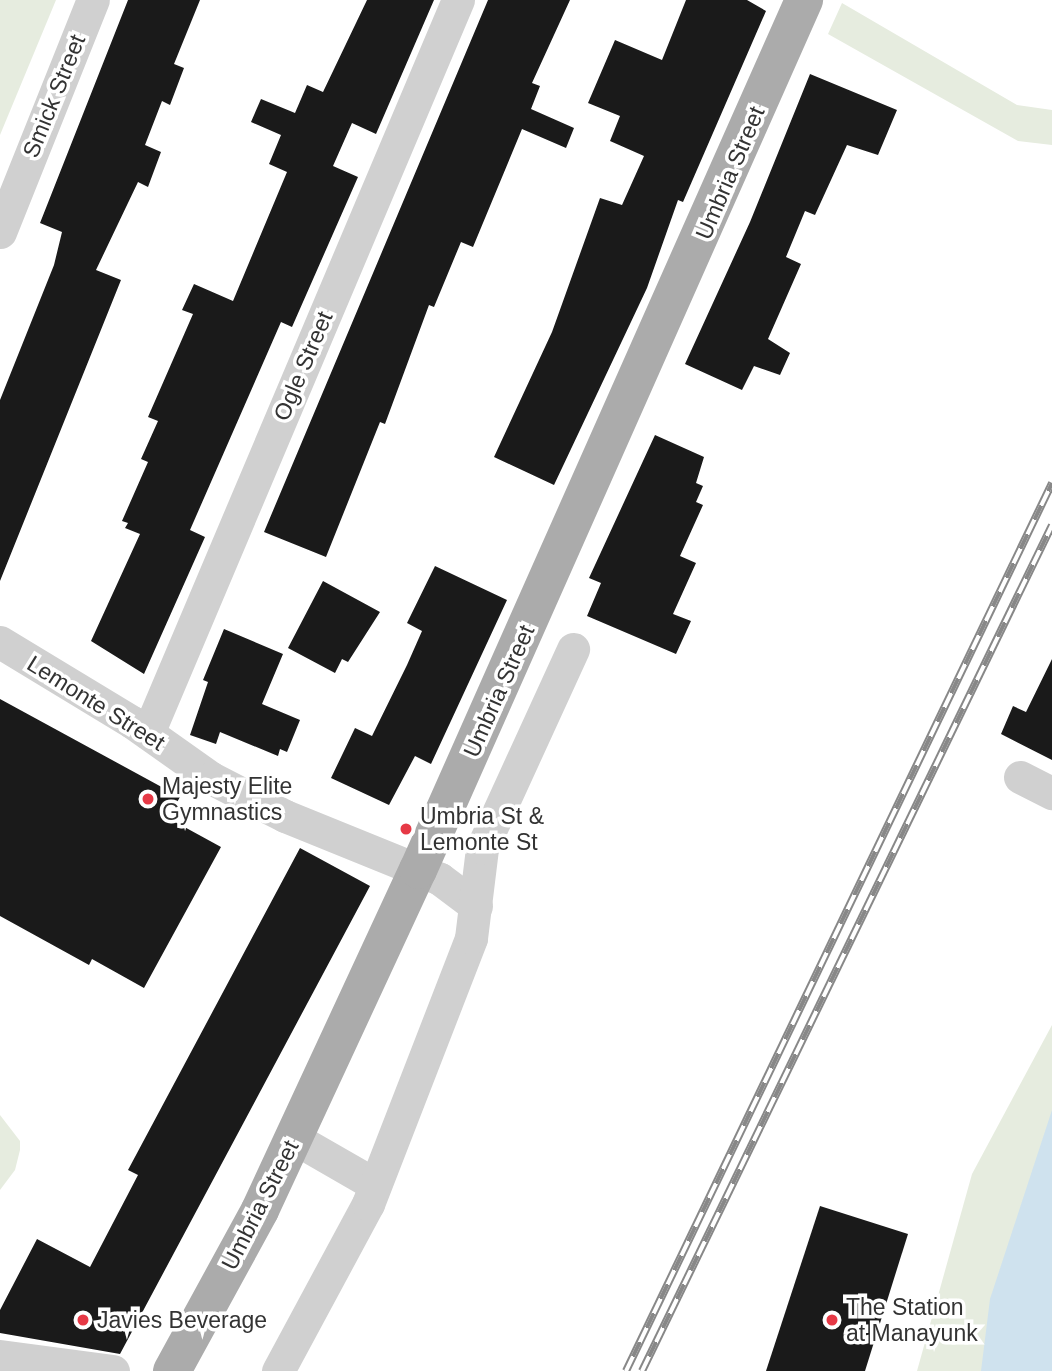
<!DOCTYPE html>
<style>
body{margin:0}
#map{position:relative;width:1052px;height:1371px;overflow:hidden;background:#fff;font-family:Arial,sans-serif}
div>[style]{position:absolute}
.green>*{inset:0;background:#e6ecdf}
.water>*{inset:0;background:#cfe2ee}
.building>*{inset:0;background:#1a1a1a}
.minor>*{height:33px;margin:-16.5px;padding:0 16.5px;transform-origin:16.5px;border-radius:16.5px;background:#d0d0d0}
.major>*{height:38px;margin:-19px;padding:0 19px;transform-origin:19px;border-radius:19px;background:#ababab}
.rail>*{height:8px;margin-top:-4px;transform-origin:0;background:repeating-linear-gradient(90deg,#fff 0 16px,#888 0 32px);box-sizing:border-box;border-block:2px solid #888}
.dots>*{width:19px;height:19px;translate:-50% -50%;box-sizing:border-box;border:4px solid #fff;border-radius:50%}
span{translate:-50% -50%;white-space:nowrap;text-align:center;line-height:1.15;-webkit-text-stroke:7px #fff;paint-order:stroke}
.street-label{font-size:23px;color:#333}
.poi-label{font-size:23px;color:#333}
.left{translate:0 -50%;text-align:left}
</style>
<div id="map">
<div class="green">
<i style="clip-path:polygon(0 0,56px 0,0 135px)"></i>
<i style="clip-path:polygon(842px 3px,1017px 105px,1052px 110px,1052px 145px,1018px 141px,828px 34px)"></i>
<i style="clip-path:polygon(1052px 1025px,1052px 1371px,917px 1371px,972px 1174px)"></i>
<i style="clip-path:polygon(0 1115px,20px 1141px,20px 1150px,15px 1170px,0 1190px)"></i>
</div>
<div class="water">
<i style="clip-path:polygon(1052px 1110px,1052px 1371px,981px 1371px,990px 1299px)"></i>
</div>
<div class="building">
<i style="clip-path:polygon(128px 0,200px 0,174px 64px,184px 68px,170px 105px,162px 101px,145px 145px,161px 152px,148px 187px,138px 182px,96px 270px,121px 280px,0 581px,0 400px,54px 265px,62px 232px,40px 223px)"></i>
<i style="clip-path:polygon(367px 0,434px 0,376px 134px,352px 123px,333px 166px,358px 177px,292px 327px,281px 322px,190px 530px,205px 537px,144px 674px,91px 641px,140px 534px,125px 528px,128px 523px,122px 521px,148px 462px,141px 459px,158px 421px,148px 417px,193px 314px,182px 310px,194px 284px,233px 301px,287px 172px,269px 164px,281px 135px,251px 122px,261px 99px,295px 113px,307px 85px,323px 92px)"></i>
<i style="clip-path:polygon(488px 0,570px 0,532px 83px,540px 86px,531px 109px,574px 128px,566px 148px,522px 129px,473px 247px,461px 242px,434px 307px,429px 305px,385px 424px,380px 422px,326px 557px,264px 532px)"></i>
<i style="clip-path:polygon(686px 0,747px 0,766px 11px,683px 202px,678px 200px,647px 288px,554px 485px,494px 457px,552px 332px,600px 198px,622px 205px,644px 156px,610px 141px,620px 116px,588px 103px,615px 40px,662px 60px)"></i>
<i style="clip-path:polygon(810px 74px,897px 110px,878px 155px,847px 145px,815px 215px,805px 211px,786px 257px,801px 264px,768px 339px,790px 353px,780px 375px,754px 366px,742px 390px,685px 364px,750px 222px)"></i>
<i style="clip-path:polygon(655px 435px,704px 457px,696px 483px,703px 486px,696px 502px,703px 505px,680px 556px,696px 563px,673px 614px,691px 621px,676px 654px,587px 616px,601px 583px,589px 578px)"></i>
<i style="clip-path:polygon(435px 566px,507px 600px,431px 764px,415px 756px,389px 805px,331px 778px,355px 728px,372px 736px,407px 665px,422px 631px,407px 623px)"></i>
<i style="clip-path:polygon(323px 581px,380px 612px,348px 662px,342px 659px,335px 673px,288px 648px)"></i>
<i style="clip-path:polygon(224px 629px,283px 654px,262px 704px,300px 720px,287px 752px,280px 749px,278px 756px,220px 732px,216px 744px,190px 735px,208px 682px,203px 680px)"></i>
<i style="clip-path:polygon(1052px 659px,1052px 760px,1001px 734px,1013px 706px,1026px 712px)"></i>
<i style="clip-path:polygon(0 699px,180px 797px,168px 818px,221px 847px,144px 988px,92px 959px,89px 965px,0 916px)"></i>
<i style="clip-path:polygon(300px 848px,370px 886px,120px 1354px,0 1333px,0 1310px,37px 1239px,90px 1267px,138px 1175px,128px 1170px)"></i>
<i style="clip-path:polygon(820px 1206px,908px 1234px,865px 1371px,766px 1371px)"></i>
</div>
<div class="minor">
<i style="left:0;top:232px;width:250px;rotate:-68.2deg"></i>
<i style="left:0;top:642px;width:154px;rotate:31.2deg"></i>
<i style="left:132px;top:722px;width:97px;rotate:35.3deg"></i>
<i style="left:211px;top:778px;width:83px;rotate:27.2deg"></i>
<i style="left:285px;top:816px;width:167px;rotate:22.1deg"></i>
<i style="left:440px;top:879px;width:45px;rotate:36.9deg"></i>
<i style="left:148px;top:733px;width:796px;rotate:-67.08deg"></i>
<i style="left:1020px;top:777px;width:36px;rotate:27deg"></i>
<i style="left:294px;top:1138px;width:92px;rotate:29.9deg"></i>
<i style="left:0;top:1356px;width:114px;rotate:7.6deg"></i>
<i style="left:278px;top:1371px;width:190px;rotate:-61.7deg"></i>
<i style="left:368px;top:1204px;width:285px;rotate:-68.8deg"></i>
<i style="left:471px;top:938px;width:91px;rotate:-83deg"></i>
<i style="left:482px;top:848px;width:219px;rotate:-65.4deg"></i>
</div>
<div class="major">
<i style="left:172px;top:1371px;width:183px;rotate:-61.3deg"></i>
<i style="left:260px;top:1210px;width:375px;rotate:-65.1deg"></i>
<i style="left:418px;top:870px;width:952px;rotate:-66.07deg"></i>
</div>
<div class="rail">
<i style="left:626px;top:1371px;width:985px;rotate:-64.37deg"></i>
<i style="left:642px;top:1371px;width:940px;rotate:-64.14deg"></i>
</div>
<div class="dots">
<i style="left:148px;top:799px;background:#e63946"></i>
<i style="left:406px;top:829px;background:#e63946"></i>
<i style="left:83px;top:1320px;background:#e63946"></i>
<i style="left:832px;top:1320px;background:#e63946"></i>
</div>
<div class="street-label">
<span style="left:54px;top:96px;rotate:-68deg">Smick Street</span>
<span style="left:730px;top:173px;rotate:-67deg">Umbria Street</span>
<span style="left:303px;top:366px;rotate:-67deg">Ogle Street</span>
<span style="left:499px;top:691px;rotate:-66deg">Umbria Street</span>
<span style="left:96px;top:703px;rotate:32deg">Lemonte Street</span>
<span style="left:260px;top:1205px;rotate:-63deg">Umbria Street</span>
</div>
<div class="poi-label">
<span class="left" style="left:162px;top:799px">Majesty Elite<br>Gymnastics</span>
<span class="left" style="left:420px;top:829px">Umbria St &amp;<br>Lemonte St</span>
<span class="left" style="left:846px;top:1320px">The Station<br>at Manayunk</span>
<span class="left" style="left:97px;top:1320px">Javies Beverage</span>
</div>
</div>
